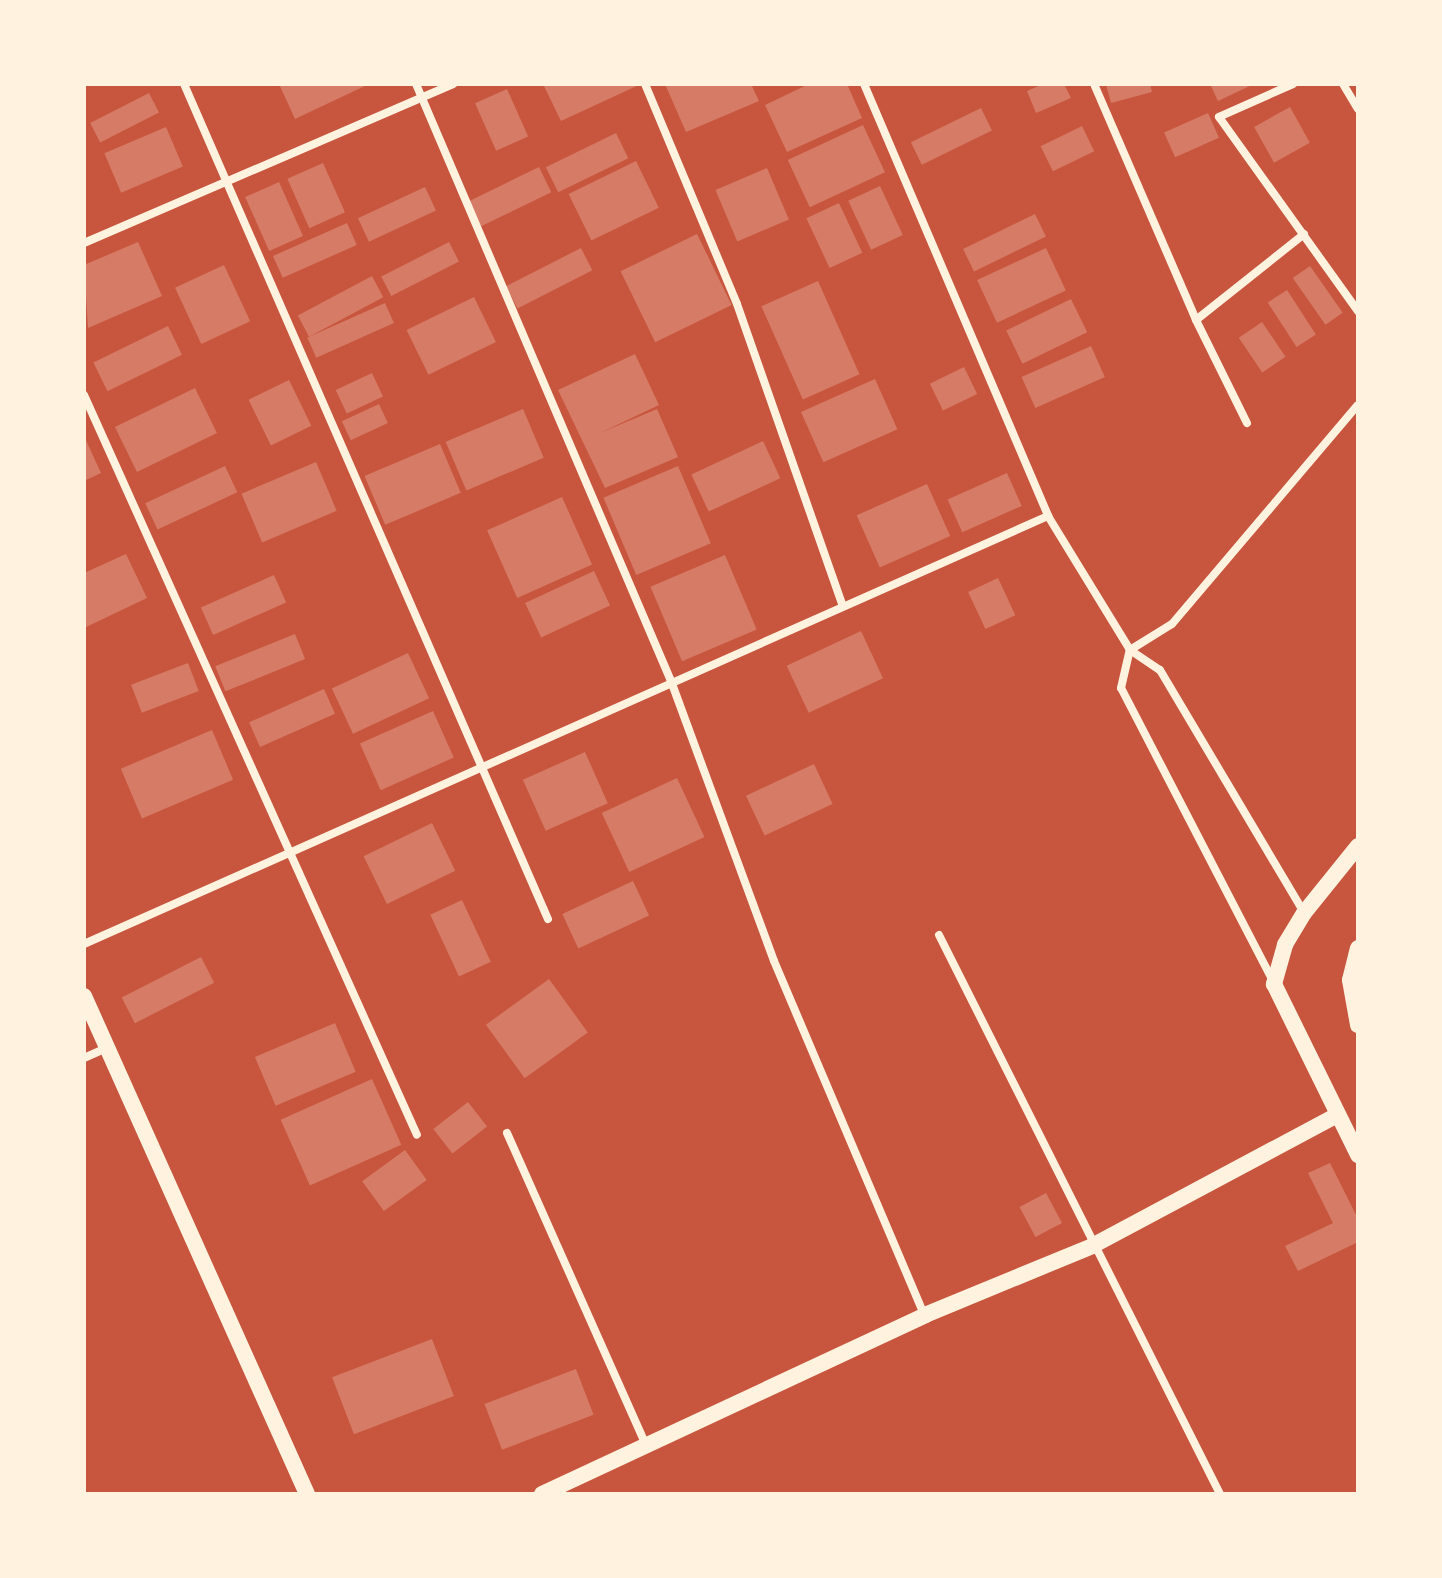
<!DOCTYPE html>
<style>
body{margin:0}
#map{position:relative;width:1442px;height:1578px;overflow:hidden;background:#c8553d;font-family:"Alegreya Sans",sans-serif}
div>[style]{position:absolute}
.building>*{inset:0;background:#d67c66;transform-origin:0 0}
.minor>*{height:8px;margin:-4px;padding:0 4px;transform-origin:4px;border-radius:4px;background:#fff3e0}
.secondary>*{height:16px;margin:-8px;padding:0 8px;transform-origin:8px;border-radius:8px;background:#fff3e0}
span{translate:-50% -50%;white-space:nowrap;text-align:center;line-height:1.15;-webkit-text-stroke:8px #fff3e0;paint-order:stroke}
.frame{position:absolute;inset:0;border:86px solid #fff3e0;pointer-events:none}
</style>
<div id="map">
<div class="building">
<i style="clip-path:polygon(279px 84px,369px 84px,295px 119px)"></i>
<i style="clip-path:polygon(543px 84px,641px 84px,561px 121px)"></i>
<i style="clip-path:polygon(665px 84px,751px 84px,759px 101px,686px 132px)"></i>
<i style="clip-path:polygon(809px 84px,847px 84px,862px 118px,787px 152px,765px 105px)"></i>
<i style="clip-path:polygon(1043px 84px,1064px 84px,1071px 98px,1036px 113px,1027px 91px)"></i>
<i style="clip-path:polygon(1106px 84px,1150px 84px,1152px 92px,1111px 103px)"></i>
<i style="clip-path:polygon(1210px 84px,1254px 84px,1218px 101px)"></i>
<i style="left:507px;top:89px;width:52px;height:35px;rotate:66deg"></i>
<i style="left:149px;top:93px;width:22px;height:66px;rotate:63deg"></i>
<i style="left:1290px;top:107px;width:41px;height:41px;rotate:61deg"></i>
<i style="left:981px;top:108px;width:25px;height:78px;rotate:64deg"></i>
<i style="left:1208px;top:113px;width:27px;height:48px;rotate:66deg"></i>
<i style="left:863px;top:125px;width:52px;height:83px;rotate:65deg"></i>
<i style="left:1082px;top:126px;width:28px;height:46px;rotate:64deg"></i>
<i style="left:166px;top:127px;width:43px;height:67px;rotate:67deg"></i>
<i style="left:616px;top:133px;width:28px;height:78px;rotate:64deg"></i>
<i style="left:636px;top:161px;width:52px;height:75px;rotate:64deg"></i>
<i style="left:323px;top:163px;width:54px;height:39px;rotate:66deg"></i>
<i style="left:539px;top:167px;width:28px;height:78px;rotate:64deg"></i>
<i style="left:767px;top:168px;width:56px;height:56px;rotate:67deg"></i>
<i style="left:279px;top:182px;width:59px;height:37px;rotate:66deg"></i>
<i style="left:880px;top:186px;width:54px;height:35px;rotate:65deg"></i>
<i style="left:425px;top:187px;width:26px;height:74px;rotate:65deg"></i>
<i style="left:839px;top:203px;width:55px;height:36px;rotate:65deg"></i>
<i style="left:1035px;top:214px;width:25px;height:80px;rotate:64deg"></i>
<i style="left:347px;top:223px;width:24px;height:81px;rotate:66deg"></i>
<i style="left:697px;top:234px;width:79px;height:85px;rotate:64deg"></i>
<i style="clip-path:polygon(138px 242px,162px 296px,88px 328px,84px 265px)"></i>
<i style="left:449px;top:242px;width:22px;height:76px;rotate:63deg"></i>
<i style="left:581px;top:248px;width:25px;height:84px;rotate:63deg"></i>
<i style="left:1046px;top:248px;width:47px;height:76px;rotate:65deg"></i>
<i style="left:224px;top:265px;width:62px;height:54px;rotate:65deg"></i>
<i style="left:1310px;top:266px;width:57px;height:21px;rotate:55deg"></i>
<i style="left:372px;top:276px;width:24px;height:84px;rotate:62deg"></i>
<i style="left:818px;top:281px;width:102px;height:62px;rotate:66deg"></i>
<i style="left:1287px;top:290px;width:53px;height:23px;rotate:57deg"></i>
<i style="left:474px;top:297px;width:50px;height:75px;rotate:64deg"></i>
<i style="left:1071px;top:299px;width:37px;height:72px;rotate:64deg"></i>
<i style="left:385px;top:303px;width:22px;height:85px;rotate:66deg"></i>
<i style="left:1262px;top:322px;width:42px;height:28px;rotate:56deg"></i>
<i style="left:168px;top:326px;width:32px;height:83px;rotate:64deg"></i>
<i style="left:1091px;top:346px;width:34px;height:76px;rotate:66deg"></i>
<i style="clip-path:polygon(635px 354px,659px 405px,600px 433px,657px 409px,678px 457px,605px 488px,558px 390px)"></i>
<i style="left:964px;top:367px;width:30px;height:38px;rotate:64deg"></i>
<i style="left:372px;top:373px;width:26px;height:40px;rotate:65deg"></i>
<i style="left:875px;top:379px;width:55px;height:81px;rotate:66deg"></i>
<i style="left:289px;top:380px;width:51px;height:45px;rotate:64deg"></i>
<i style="left:195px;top:388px;width:50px;height:89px;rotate:64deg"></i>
<i style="left:379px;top:404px;width:21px;height:41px;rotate:65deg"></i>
<i style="left:523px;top:409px;width:53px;height:84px;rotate:67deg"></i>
<i style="clip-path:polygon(84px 436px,101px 473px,84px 481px)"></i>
<i style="left:763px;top:441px;width:41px;height:79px;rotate:65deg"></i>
<i style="left:440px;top:444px;width:53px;height:82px;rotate:67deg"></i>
<i style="left:316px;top:462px;width:53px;height:81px;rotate:67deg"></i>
<i style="left:225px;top:466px;width:29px;height:88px;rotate:65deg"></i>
<i style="left:678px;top:466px;width:84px;height:81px;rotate:67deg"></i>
<i style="left:1007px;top:473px;width:36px;height:65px;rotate:66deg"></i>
<i style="left:927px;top:484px;width:57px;height:77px;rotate:66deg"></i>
<i style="left:562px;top:497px;width:74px;height:82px;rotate:66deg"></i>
<i style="clip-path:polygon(126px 554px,147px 598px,84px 628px,84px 573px)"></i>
<i style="left:725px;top:555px;width:81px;height:81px;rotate:67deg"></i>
<i style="left:594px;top:571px;width:38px;height:76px;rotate:65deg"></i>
<i style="left:274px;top:575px;width:30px;height:80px;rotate:66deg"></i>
<i style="left:998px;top:578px;width:41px;height:33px;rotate:65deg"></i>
<i style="left:861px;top:631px;width:52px;height:82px;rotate:65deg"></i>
<i style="left:295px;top:634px;width:27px;height:86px;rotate:68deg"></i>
<i style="left:408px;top:653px;width:50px;height:84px;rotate:65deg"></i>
<i style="left:188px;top:663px;width:30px;height:61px;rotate:69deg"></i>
<i style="left:324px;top:689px;width:27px;height:82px;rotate:66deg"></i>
<i style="left:433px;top:711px;width:51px;height:80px;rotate:66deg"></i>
<i style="left:212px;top:730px;width:54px;height:99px;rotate:67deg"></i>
<i style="left:585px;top:752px;width:56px;height:68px;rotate:66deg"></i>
<i style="left:814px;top:764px;width:44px;height:75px;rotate:65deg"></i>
<i style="left:677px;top:778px;width:65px;height:83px;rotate:65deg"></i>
<i style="left:432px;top:823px;width:53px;height:76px;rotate:64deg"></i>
<i style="left:633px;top:881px;width:38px;height:78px;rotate:65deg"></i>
<i style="left:462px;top:900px;width:68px;height:35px;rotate:65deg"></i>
<i style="left:201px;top:957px;width:29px;height:89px;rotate:63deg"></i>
<i style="left:549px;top:979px;width:66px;height:78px;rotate:54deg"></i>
<i style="left:335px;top:1023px;width:53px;height:87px;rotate:67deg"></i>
<i style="left:372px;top:1079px;width:72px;height:100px;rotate:66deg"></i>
<i style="left:468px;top:1102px;width:31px;height:44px;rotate:52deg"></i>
<i style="left:405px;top:1150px;width:37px;height:53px;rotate:54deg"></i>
<i style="clip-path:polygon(1330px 1163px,1358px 1219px,1358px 1242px,1298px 1271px,1285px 1246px,1333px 1223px,1308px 1173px)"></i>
<i style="left:1046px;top:1193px;width:34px;height:30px;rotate:62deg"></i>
<i style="left:432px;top:1339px;width:61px;height:107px;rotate:69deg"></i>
<i style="left:576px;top:1369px;width:49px;height:98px;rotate:69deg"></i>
</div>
<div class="minor">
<i style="left:184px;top:84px;width:911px;rotate:66.45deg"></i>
<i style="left:416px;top:84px;width:649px;rotate:66.87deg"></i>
<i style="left:671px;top:681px;width:298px;rotate:69.8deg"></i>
<i style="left:774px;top:961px;width:384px;rotate:67deg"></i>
<i style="left:645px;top:84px;width:238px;rotate:67.3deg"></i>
<i style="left:737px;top:304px;width:320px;rotate:70.7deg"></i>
<i style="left:864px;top:84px;width:470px;rotate:66.9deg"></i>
<i style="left:1048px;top:516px;width:157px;rotate:58.5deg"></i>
<i style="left:1130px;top:650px;width:36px;rotate:34deg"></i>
<i style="left:1160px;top:670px;width:282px;rotate:59.3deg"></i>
<i style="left:1094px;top:84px;width:257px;rotate:66.6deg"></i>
<i style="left:1196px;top:320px;width:115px;rotate:63.7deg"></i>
<i style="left:1293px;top:84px;width:81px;rotate:156deg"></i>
<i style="left:1219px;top:117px;width:239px;rotate:54.4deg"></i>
<i style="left:1343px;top:84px;width:29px;rotate:59deg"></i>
<i style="left:84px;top:243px;width:402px;rotate:-23.3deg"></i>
<i style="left:1196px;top:320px;width:138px;rotate:-38.5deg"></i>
<i style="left:84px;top:395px;width:811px;rotate:65.77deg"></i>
<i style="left:939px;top:935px;width:626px;rotate:63.31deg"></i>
<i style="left:84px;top:944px;width:1055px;rotate:-23.94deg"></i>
<i style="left:1274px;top:983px;width:332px;rotate:-117.4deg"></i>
<i style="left:1121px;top:688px;width:39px;rotate:-77deg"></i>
<i style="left:1130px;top:650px;width:49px;rotate:-31.8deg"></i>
<i style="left:1172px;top:624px;width:287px;rotate:-49.7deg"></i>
<i style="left:84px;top:1058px;width:24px;rotate:-24deg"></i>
<i style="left:507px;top:1133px;width:342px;rotate:66deg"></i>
</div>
<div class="secondary">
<i style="left:1358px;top:846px;width:86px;rotate:128.9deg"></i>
<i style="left:1304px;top:913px;width:37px;rotate:121deg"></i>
<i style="left:1285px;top:945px;width:41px;rotate:105.8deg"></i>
<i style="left:1274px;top:984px;width:191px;rotate:63.8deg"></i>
<i style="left:1358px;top:948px;width:33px;rotate:104deg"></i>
<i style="left:1350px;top:980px;width:46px;rotate:79.9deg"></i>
<i style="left:84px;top:996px;width:546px;rotate:65.88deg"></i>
<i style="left:542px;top:1494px;width:423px;rotate:-25deg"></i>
<i style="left:925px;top:1315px;width:181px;rotate:-22.4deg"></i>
<i style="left:1092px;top:1246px;width:276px;rotate:-28.1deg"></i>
</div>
<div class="frame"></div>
</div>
